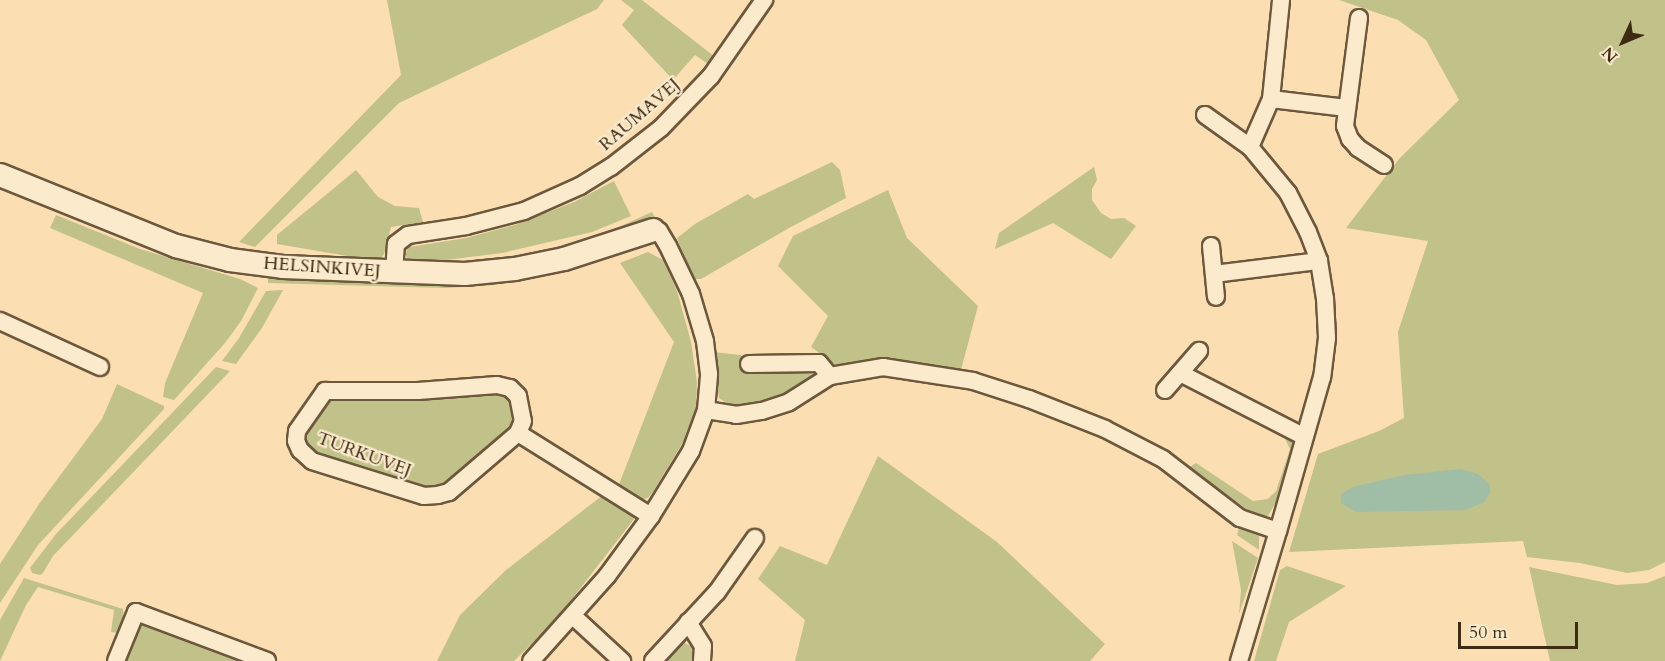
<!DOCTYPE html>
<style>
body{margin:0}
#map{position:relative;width:1665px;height:661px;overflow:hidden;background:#fbdeb2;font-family:Cardo,serif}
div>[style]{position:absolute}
.green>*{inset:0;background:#c1c18a}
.water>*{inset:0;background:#a0bda6}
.roads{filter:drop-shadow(2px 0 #6d583c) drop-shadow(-2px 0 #6d583c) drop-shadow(0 2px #6d583c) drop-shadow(0 -2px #6d583c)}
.street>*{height:16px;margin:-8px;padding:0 8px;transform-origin:8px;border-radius:8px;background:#fceacd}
.secondary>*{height:22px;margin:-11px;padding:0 11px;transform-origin:11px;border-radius:11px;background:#fceacd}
span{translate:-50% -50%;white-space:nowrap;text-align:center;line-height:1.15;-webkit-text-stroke:4.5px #fceacd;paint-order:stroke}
.street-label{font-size:18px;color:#3e2b14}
.north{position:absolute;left:1593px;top:12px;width:60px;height:60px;-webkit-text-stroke:4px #fceacd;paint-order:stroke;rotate:226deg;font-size:16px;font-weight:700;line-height:24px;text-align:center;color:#3e2b14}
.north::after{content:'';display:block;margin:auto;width:21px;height:27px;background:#3e2b14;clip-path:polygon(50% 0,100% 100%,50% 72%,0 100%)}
.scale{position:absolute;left:1458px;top:622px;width:120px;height:27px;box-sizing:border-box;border:3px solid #3e2b14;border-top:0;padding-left:8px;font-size:18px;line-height:21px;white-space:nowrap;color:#3e2b14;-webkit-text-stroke:4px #fceacd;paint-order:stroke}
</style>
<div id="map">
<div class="green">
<i style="clip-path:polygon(387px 0,604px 0,597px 9px,399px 103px,255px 247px,239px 242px,401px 75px)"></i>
<i style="clip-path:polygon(621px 0,642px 0,715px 57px,708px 64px,695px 55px,673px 80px,622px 25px,634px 10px)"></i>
<i style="clip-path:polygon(1339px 0,1665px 0,1665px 562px,1649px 570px,1627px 573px,1580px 563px,1527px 557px,1523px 541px,1289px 552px,1318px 454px,1379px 431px,1404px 418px,1398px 332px,1428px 241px,1346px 228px,1399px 159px,1459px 100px,1426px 40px,1398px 20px)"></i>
<i style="clip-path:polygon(832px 162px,840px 170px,846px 198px,789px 228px,701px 279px,692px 279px,677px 238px,695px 224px,748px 194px,754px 199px)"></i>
<i style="clip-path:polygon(1094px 167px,1097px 180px,1092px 189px,1092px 200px,1101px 213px,1111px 219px,1124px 218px,1136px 226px,1111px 259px,1053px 223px,995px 249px,999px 233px)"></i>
<i style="clip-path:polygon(356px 170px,378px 197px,395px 206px,419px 208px,423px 222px,391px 227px,384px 254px,381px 258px,359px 258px,277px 244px,277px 235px)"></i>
<i style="clip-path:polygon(614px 181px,631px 216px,592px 232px,502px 253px,446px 260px,408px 260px,405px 254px,409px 247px,466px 238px,515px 225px,574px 202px)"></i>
<i style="clip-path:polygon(888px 190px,907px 238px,978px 306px,961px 370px,878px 358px,836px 365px,811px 347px,828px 316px,778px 266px,793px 236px)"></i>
<i style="clip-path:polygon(652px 212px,655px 217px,611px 235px,530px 257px,457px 265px,463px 261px,519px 255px,561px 246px,612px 230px)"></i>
<i style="clip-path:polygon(56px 215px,140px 249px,240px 279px,258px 288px,241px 321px,225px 343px,174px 400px,163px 397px,165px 383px,203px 293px,50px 228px)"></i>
<i style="clip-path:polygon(640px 246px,572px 270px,495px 285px,446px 288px,268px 283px,268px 278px,314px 279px)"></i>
<i style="clip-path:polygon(648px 252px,663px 260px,677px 291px,691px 342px,697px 382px,696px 413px,688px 434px,654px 490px,648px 498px,643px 499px,618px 487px,674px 342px,620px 263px)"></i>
<i style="clip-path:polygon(283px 290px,262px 328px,236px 364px,222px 361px,239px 338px,266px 291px)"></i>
<i style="clip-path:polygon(713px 352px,741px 355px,744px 374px,815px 371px,815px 377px,782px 398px,753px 407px,734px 408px,719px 398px)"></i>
<i style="clip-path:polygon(216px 367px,230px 371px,53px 556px,43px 573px,40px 575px,32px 573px,30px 568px,56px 534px)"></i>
<i style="clip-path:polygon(117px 384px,164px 406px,164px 409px,38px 545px,0 603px,0 564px,39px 504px,102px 419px)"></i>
<i style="clip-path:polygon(498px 392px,504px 393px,514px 403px,517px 422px,514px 429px,450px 484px,420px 491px,312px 455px,305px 447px,304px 434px,324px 404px,331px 400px)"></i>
<i style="clip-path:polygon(1285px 439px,1293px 441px,1295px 451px,1280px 495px,1268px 516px,1257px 516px,1188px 468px,1196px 463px,1253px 501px,1268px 499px,1276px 491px,1290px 449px)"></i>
<i style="clip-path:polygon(878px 456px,997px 542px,1105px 644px,1090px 661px,795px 661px,805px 620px,758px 579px,780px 546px,827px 565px)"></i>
<i style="clip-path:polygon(603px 495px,629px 511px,634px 519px,554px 622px,514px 661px,437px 661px,460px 615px,506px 570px)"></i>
<i style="clip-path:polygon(1240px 525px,1259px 535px,1259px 550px,1237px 535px)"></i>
<i style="clip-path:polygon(1232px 541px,1258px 558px,1239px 614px,1241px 590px)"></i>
<i style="clip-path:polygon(1287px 566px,1346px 586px,1289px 622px,1276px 661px,1254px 661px,1280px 570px)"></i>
<i style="clip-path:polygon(1529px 567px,1617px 585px,1647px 583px,1665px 576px,1665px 661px,1550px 661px)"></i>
<i style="clip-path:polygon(24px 578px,123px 609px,124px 623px,120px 633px,111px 632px,114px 610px,38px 587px,26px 605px,0 661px,0 620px)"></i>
<i style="clip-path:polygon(148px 624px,251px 661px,123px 661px,136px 628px)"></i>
<i style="clip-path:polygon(680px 641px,691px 646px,694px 661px,659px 661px)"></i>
</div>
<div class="water">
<i style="clip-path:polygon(1461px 469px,1478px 474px,1490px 485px,1490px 493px,1484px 502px,1465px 510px,1356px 512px,1341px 503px,1341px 494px,1353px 487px,1404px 475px)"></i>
</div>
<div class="roads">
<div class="street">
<i style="left:1359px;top:18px;width:109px;rotate:97.4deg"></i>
<i style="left:1345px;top:126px;width:14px;rotate:69deg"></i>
<i style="left:1350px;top:139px;width:12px;rotate:48deg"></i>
<i style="left:1358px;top:148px;width:31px;rotate:33deg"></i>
<i style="left:1271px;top:99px;width:76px;rotate:6.8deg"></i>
<i style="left:1205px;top:115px;width:55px;rotate:35.4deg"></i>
<i style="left:1250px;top:147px;width:60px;rotate:50.4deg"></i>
<i style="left:1288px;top:193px;width:44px;rotate:62.9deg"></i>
<i style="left:1308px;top:232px;width:31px;rotate:69deg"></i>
<i style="left:1319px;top:261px;width:37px;rotate:81deg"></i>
<i style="left:1325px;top:298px;width:40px;rotate:87.1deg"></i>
<i style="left:1327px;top:338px;width:39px;rotate:97deg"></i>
<i style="left:1322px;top:377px;width:160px;rotate:105.9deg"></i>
<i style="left:1250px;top:147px;width:52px;rotate:-66.4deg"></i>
<i style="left:1271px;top:99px;width:100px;rotate:-84.2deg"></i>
<i style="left:1211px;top:246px;width:51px;rotate:84.4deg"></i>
<i style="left:394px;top:272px;width:28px;rotate:-86deg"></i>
<i style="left:396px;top:244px;width:15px;rotate:-37deg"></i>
<i style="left:408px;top:235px;width:59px;rotate:-8.8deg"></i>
<i style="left:466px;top:226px;width:60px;rotate:-14.5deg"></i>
<i style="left:524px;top:211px;width:61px;rotate:-24.1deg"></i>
<i style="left:580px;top:186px;width:36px;rotate:-32deg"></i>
<i style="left:611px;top:167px;width:63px;rotate:-38deg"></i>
<i style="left:661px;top:128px;width:72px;rotate:-46.1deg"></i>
<i style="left:711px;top:76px;width:93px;rotate:-55.1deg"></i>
<i style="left:1214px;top:274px;width:106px;rotate:-7.1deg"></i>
<i style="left:0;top:321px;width:110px;rotate:24.7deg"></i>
<i style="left:749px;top:364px;width:70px;rotate:-0.8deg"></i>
<i style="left:819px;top:363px;width:17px;rotate:50deg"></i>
<i style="left:1180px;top:373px;width:140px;rotate:27.1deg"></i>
<i style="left:497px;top:385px;width:13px;rotate:13deg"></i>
<i style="left:510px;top:388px;width:11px;rotate:45deg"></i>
<i style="left:518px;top:396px;width:25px;rotate:79deg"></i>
<i style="left:523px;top:421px;width:13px;rotate:113deg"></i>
<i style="left:518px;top:433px;width:91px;rotate:139.5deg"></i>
<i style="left:449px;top:492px;width:11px;rotate:165deg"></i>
<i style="left:438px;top:495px;width:14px;rotate:176deg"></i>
<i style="left:424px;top:496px;width:117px;rotate:-162.6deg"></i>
<i style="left:312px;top:461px;width:16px;rotate:-137deg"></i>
<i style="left:300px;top:450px;width:10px;rotate:-114deg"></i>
<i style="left:296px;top:441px;width:10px;rotate:-84deg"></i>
<i style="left:297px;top:431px;width:49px;rotate:-55deg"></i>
<i style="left:325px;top:391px;width:93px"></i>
<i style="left:418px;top:391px;width:79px;rotate:-4.3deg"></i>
<i style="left:1165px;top:390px;width:52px;rotate:-48.9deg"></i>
<i style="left:706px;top:410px;width:30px;rotate:9deg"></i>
<i style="left:736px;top:415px;width:26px;rotate:-9deg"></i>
<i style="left:762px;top:411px;width:28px;rotate:-18deg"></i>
<i style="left:789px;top:402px;width:49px;rotate:-32.4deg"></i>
<i style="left:830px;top:376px;width:54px;rotate:-9.6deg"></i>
<i style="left:883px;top:367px;width:91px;rotate:8.8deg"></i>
<i style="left:973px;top:381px;width:59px;rotate:17.8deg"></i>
<i style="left:1029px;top:399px;width:82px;rotate:21.5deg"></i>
<i style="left:1105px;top:429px;width:65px;rotate:27.3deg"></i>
<i style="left:1163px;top:459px;width:97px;rotate:37.5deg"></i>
<i style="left:1240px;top:518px;width:40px;rotate:18.9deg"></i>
<i style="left:1278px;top:531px;width:136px;rotate:106.7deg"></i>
<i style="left:518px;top:433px;width:157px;rotate:32deg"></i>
<i style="left:573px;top:616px;width:67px;rotate:42.6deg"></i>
<i style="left:688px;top:622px;width:28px;rotate:58deg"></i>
<i style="left:703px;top:646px;width:15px;rotate:94deg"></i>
<i style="left:116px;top:661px;width:53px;rotate:-67.8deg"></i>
<i style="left:136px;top:612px;width:140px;rotate:20.5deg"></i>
<i style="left:531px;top:661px;width:114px;rotate:-48.2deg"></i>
<i style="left:607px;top:576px;width:74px;rotate:-53.7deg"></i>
<i style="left:651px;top:516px;width:76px;rotate:-58.4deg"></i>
<i style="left:691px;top:451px;width:44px;rotate:-69.9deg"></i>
<i style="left:706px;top:410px;width:36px;rotate:-85deg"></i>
<i style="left:709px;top:374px;width:33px;rotate:-97deg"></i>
<i style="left:705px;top:341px;width:49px;rotate:-106.6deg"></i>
<i style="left:691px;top:294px;width:53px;rotate:-115.6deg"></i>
<i style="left:668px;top:246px;width:17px;rotate:-121deg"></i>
<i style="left:659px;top:231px;width:6px;rotate:-171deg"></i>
<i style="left:653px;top:661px;width:94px;rotate:-47.2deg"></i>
<i style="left:717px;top:592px;width:66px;rotate:-54.9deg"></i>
</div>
<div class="secondary">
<i style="left:0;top:175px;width:190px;rotate:22deg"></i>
<i style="left:176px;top:246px;width:56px;rotate:14.5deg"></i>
<i style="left:230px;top:260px;width:53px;rotate:7.5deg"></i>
<i style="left:283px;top:267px;width:182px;rotate:2.2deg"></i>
<i style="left:465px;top:274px;width:50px;rotate:-5.7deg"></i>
<i style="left:515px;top:269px;width:50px;rotate:-11.5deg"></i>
<i style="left:564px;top:259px;width:94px;rotate:-18deg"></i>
</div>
</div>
<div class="street-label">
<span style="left:640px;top:115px;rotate:-41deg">RAUMAVEJ</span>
<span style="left:322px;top:268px;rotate:4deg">HELSINKIVEJ</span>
<span style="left:364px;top:455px;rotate:20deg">TURKUVEJ</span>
</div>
<div class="north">N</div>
<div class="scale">50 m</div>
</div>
